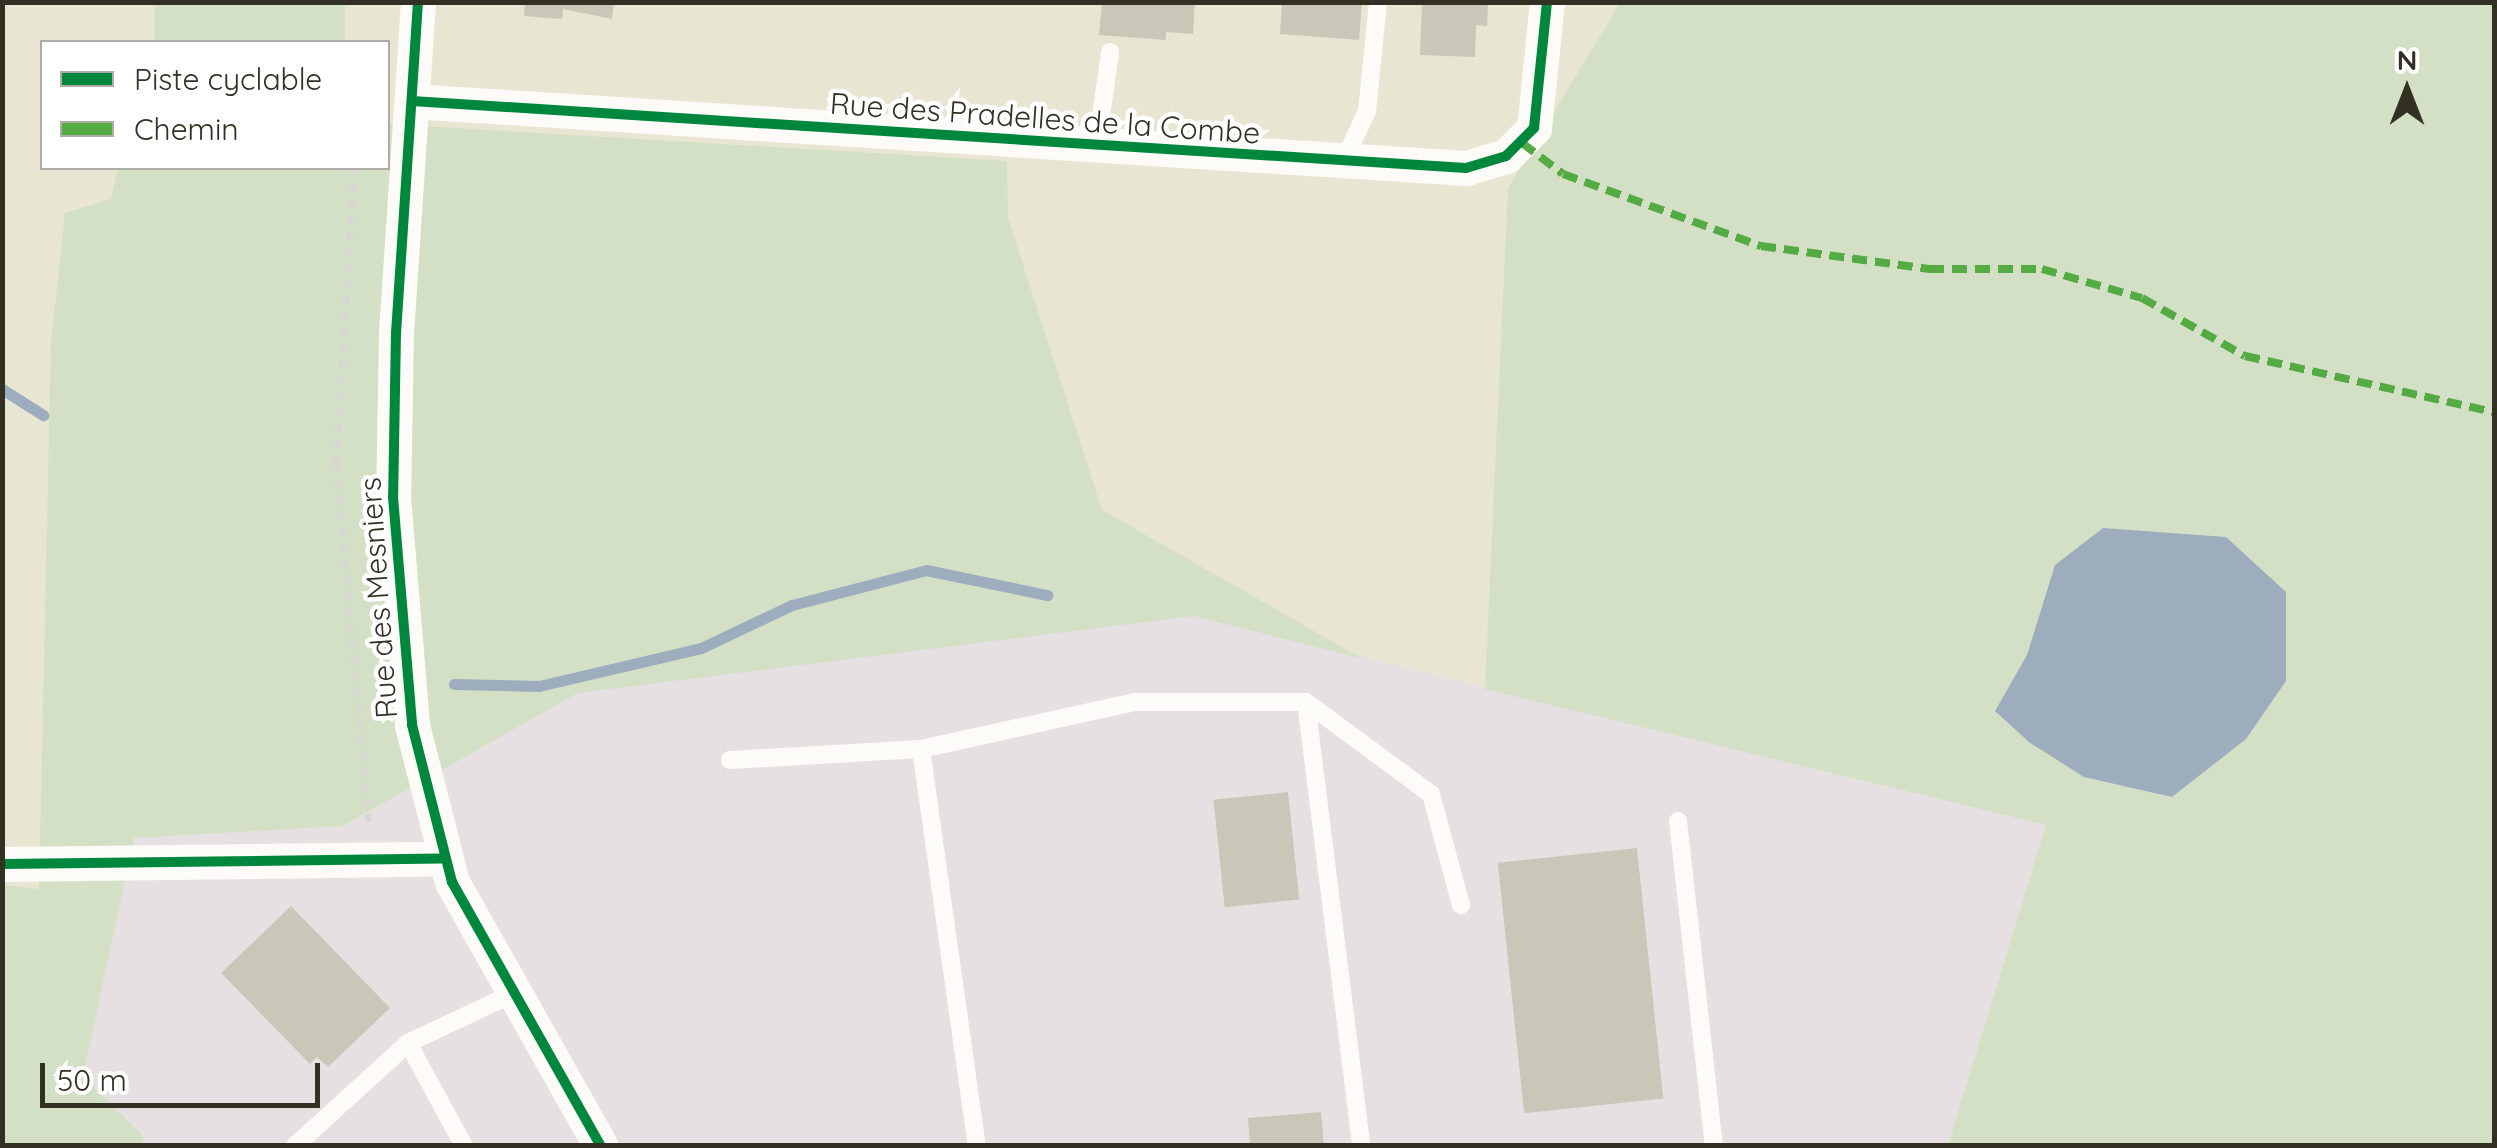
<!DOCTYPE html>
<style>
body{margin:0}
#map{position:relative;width:2497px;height:1148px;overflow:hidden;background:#e9e5d3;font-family:Quicksand,sans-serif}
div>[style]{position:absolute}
.industrial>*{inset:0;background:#e7e0e3}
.green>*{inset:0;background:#d4e0c6;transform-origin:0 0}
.water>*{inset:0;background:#9dadbe}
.stream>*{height:11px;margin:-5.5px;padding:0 5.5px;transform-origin:5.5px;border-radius:5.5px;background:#9dadbe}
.building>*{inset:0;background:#cac7b9;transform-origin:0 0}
.path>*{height:6px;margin-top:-3px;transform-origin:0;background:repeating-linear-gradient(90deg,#d8d7d1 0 8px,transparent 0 16px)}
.lane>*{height:18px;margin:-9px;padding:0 9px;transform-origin:9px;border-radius:9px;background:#fcfbf8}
.street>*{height:35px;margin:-17.5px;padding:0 17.5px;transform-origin:17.5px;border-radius:17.5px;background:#fcfbf8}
.quiet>*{height:8px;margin-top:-4px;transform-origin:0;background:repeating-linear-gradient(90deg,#54ab43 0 15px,transparent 0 23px)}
.cycleway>*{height:10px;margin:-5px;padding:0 5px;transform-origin:5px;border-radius:5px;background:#00873e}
span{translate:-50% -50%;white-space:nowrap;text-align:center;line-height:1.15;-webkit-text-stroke:9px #fff;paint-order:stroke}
.street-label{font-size:30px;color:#322f23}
.frame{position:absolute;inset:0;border:5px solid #322f23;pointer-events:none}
.legend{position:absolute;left:40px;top:40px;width:350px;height:130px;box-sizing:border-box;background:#fff;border:2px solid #adaca7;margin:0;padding:12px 18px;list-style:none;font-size:30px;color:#322f23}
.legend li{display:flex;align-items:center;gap:20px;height:50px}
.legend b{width:50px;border:2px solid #adaca7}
.north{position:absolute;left:2357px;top:40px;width:100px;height:100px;-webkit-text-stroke:8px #fff;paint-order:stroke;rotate:0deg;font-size:28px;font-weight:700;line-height:40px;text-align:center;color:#322f23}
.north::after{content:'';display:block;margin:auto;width:35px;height:45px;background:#322f23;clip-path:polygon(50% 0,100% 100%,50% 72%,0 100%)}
.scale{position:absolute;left:40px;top:1063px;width:280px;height:45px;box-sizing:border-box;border:5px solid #322f23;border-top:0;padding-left:12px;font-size:30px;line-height:35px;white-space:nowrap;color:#322f23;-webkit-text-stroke:8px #fff;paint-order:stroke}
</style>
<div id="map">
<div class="industrial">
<i style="clip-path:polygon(1194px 616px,2046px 825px,1948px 1145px,139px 1146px,145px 1139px,83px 1076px,134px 838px,343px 826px,577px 693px)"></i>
</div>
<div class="green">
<i style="left:155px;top:3px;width:190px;height:40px"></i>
<i style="clip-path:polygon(1620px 3px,2494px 3px,2494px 1145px,1948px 1145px,2046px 825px,1485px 689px,1508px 188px)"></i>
<i style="clip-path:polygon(388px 124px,1007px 161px,1008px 218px,1102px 510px,1363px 659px,1194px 616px,578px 693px,343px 826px,134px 838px,83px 1076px,145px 1138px,139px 1146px,3px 1146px,3px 885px,39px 889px,51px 343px,65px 213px,111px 199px,118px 168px,388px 168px)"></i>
</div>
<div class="water">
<i style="clip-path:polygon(2103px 528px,2226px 537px,2286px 592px,2286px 681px,2246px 739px,2172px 797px,2084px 777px,2029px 742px,1995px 711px,2027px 655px,2055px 565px)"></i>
</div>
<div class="stream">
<i style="left:2px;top:389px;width:49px;rotate:32.4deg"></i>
<i style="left:454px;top:684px;width:85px;rotate:1.3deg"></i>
<i style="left:539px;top:686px;width:166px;rotate:-13.2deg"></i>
<i style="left:701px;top:648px;width:101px;rotate:-25.3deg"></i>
<i style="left:792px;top:605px;width:138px;rotate:-14.6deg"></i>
<i style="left:926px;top:570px;width:124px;rotate:11.7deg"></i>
</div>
<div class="building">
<i style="clip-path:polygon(525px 2px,614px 2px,612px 19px,563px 9px,562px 19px,524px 16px)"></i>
<i style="clip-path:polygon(1102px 2px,1195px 2px,1193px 34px,1166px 32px,1166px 40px,1099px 35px)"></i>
<i style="clip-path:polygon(1282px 2px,1362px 2px,1359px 40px,1280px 34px)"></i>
<i style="clip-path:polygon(1422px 2px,1488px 2px,1487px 26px,1476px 25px,1475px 57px,1420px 55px)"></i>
<i style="left:1288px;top:792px;width:108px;height:75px;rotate:84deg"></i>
<i style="left:1637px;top:848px;width:252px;height:140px;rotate:84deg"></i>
<i style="clip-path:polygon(291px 906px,390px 1008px,328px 1067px,317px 1057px,310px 1064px,221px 973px)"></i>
<i style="clip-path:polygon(1321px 1112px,1324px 1146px,1250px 1146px,1248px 1118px)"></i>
</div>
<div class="path">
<i style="left:354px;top:168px;width:296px;rotate:93.5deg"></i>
<i style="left:336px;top:463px;width:363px;rotate:84.8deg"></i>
</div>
<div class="lane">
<i style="left:1097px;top:145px;width:94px;rotate:-82deg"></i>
<i style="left:1344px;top:161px;width:55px;rotate:-65.3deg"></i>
<i style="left:1367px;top:111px;width:110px;rotate:-84.2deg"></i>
<i style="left:1306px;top:702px;width:155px;rotate:36.4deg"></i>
<i style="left:1431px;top:794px;width:115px;rotate:74.9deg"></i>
<i style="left:921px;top:749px;width:401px;rotate:82deg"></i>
<i style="left:730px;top:760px;width:191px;rotate:-3.3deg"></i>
<i style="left:921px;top:749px;width:219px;rotate:-12.4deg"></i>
<i style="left:1135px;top:702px;width:171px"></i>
<i style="left:1306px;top:702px;width:447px;rotate:82.9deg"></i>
<i style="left:1678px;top:821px;width:327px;rotate:83.7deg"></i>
<i style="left:408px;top:1043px;width:117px;rotate:61.5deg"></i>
<i style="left:295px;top:1146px;width:153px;rotate:-42.3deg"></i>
<i style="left:408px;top:1043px;width:115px;rotate:-25.2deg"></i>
</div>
<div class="street">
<i style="left:418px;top:2px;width:331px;rotate:93.8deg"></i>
<i style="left:396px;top:332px;width:165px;rotate:91deg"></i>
<i style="left:393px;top:497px;width:229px;rotate:85.2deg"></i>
<i style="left:412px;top:725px;width:162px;rotate:75.7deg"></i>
<i style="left:452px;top:882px;width:303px;rotate:60.6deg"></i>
<i style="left:412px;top:101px;width:1056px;rotate:3.64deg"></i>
<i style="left:1466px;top:168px;width:42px;rotate:-16.7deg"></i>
<i style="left:1506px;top:156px;width:40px;rotate:-45deg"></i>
<i style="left:1534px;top:128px;width:127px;rotate:-84.1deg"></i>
<i style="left:2px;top:864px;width:440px;rotate:-0.7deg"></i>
</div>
<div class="quiet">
<i style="left:1522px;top:143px;width:51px;rotate:37.1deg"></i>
<i style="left:1563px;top:174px;width:211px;rotate:20deg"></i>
<i style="left:1761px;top:246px;width:170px;rotate:7.8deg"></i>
<i style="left:1929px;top:269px;width:113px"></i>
<i style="left:2042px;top:269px;width:104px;rotate:16.2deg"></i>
<i style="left:2142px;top:298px;width:118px;rotate:29.4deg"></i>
<i style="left:2245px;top:356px;width:255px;rotate:12.7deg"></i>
</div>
<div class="cycleway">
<i style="left:418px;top:2px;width:331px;rotate:93.8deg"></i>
<i style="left:396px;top:332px;width:165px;rotate:91deg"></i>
<i style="left:393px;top:497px;width:229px;rotate:85.2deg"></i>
<i style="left:412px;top:725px;width:162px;rotate:75.7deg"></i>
<i style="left:452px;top:882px;width:303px;rotate:60.6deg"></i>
<i style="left:412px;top:101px;width:1056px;rotate:3.64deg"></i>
<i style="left:1466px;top:168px;width:42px;rotate:-16.7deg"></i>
<i style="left:1506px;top:156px;width:40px;rotate:-45deg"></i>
<i style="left:1534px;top:128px;width:127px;rotate:-84.1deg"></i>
<i style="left:2px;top:864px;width:440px;rotate:-0.7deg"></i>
</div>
<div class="street-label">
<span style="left:1045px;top:118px;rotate:4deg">Rue des Pradelles de la Combe</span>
<span style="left:378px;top:598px;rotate:-94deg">Rue des Mesniers</span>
</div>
<div class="frame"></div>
<ul class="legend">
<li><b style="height:12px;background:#00873e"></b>Piste cyclable</li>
<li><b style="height:12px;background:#54ab43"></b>Chemin</li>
</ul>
<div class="north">N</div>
<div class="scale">50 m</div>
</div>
